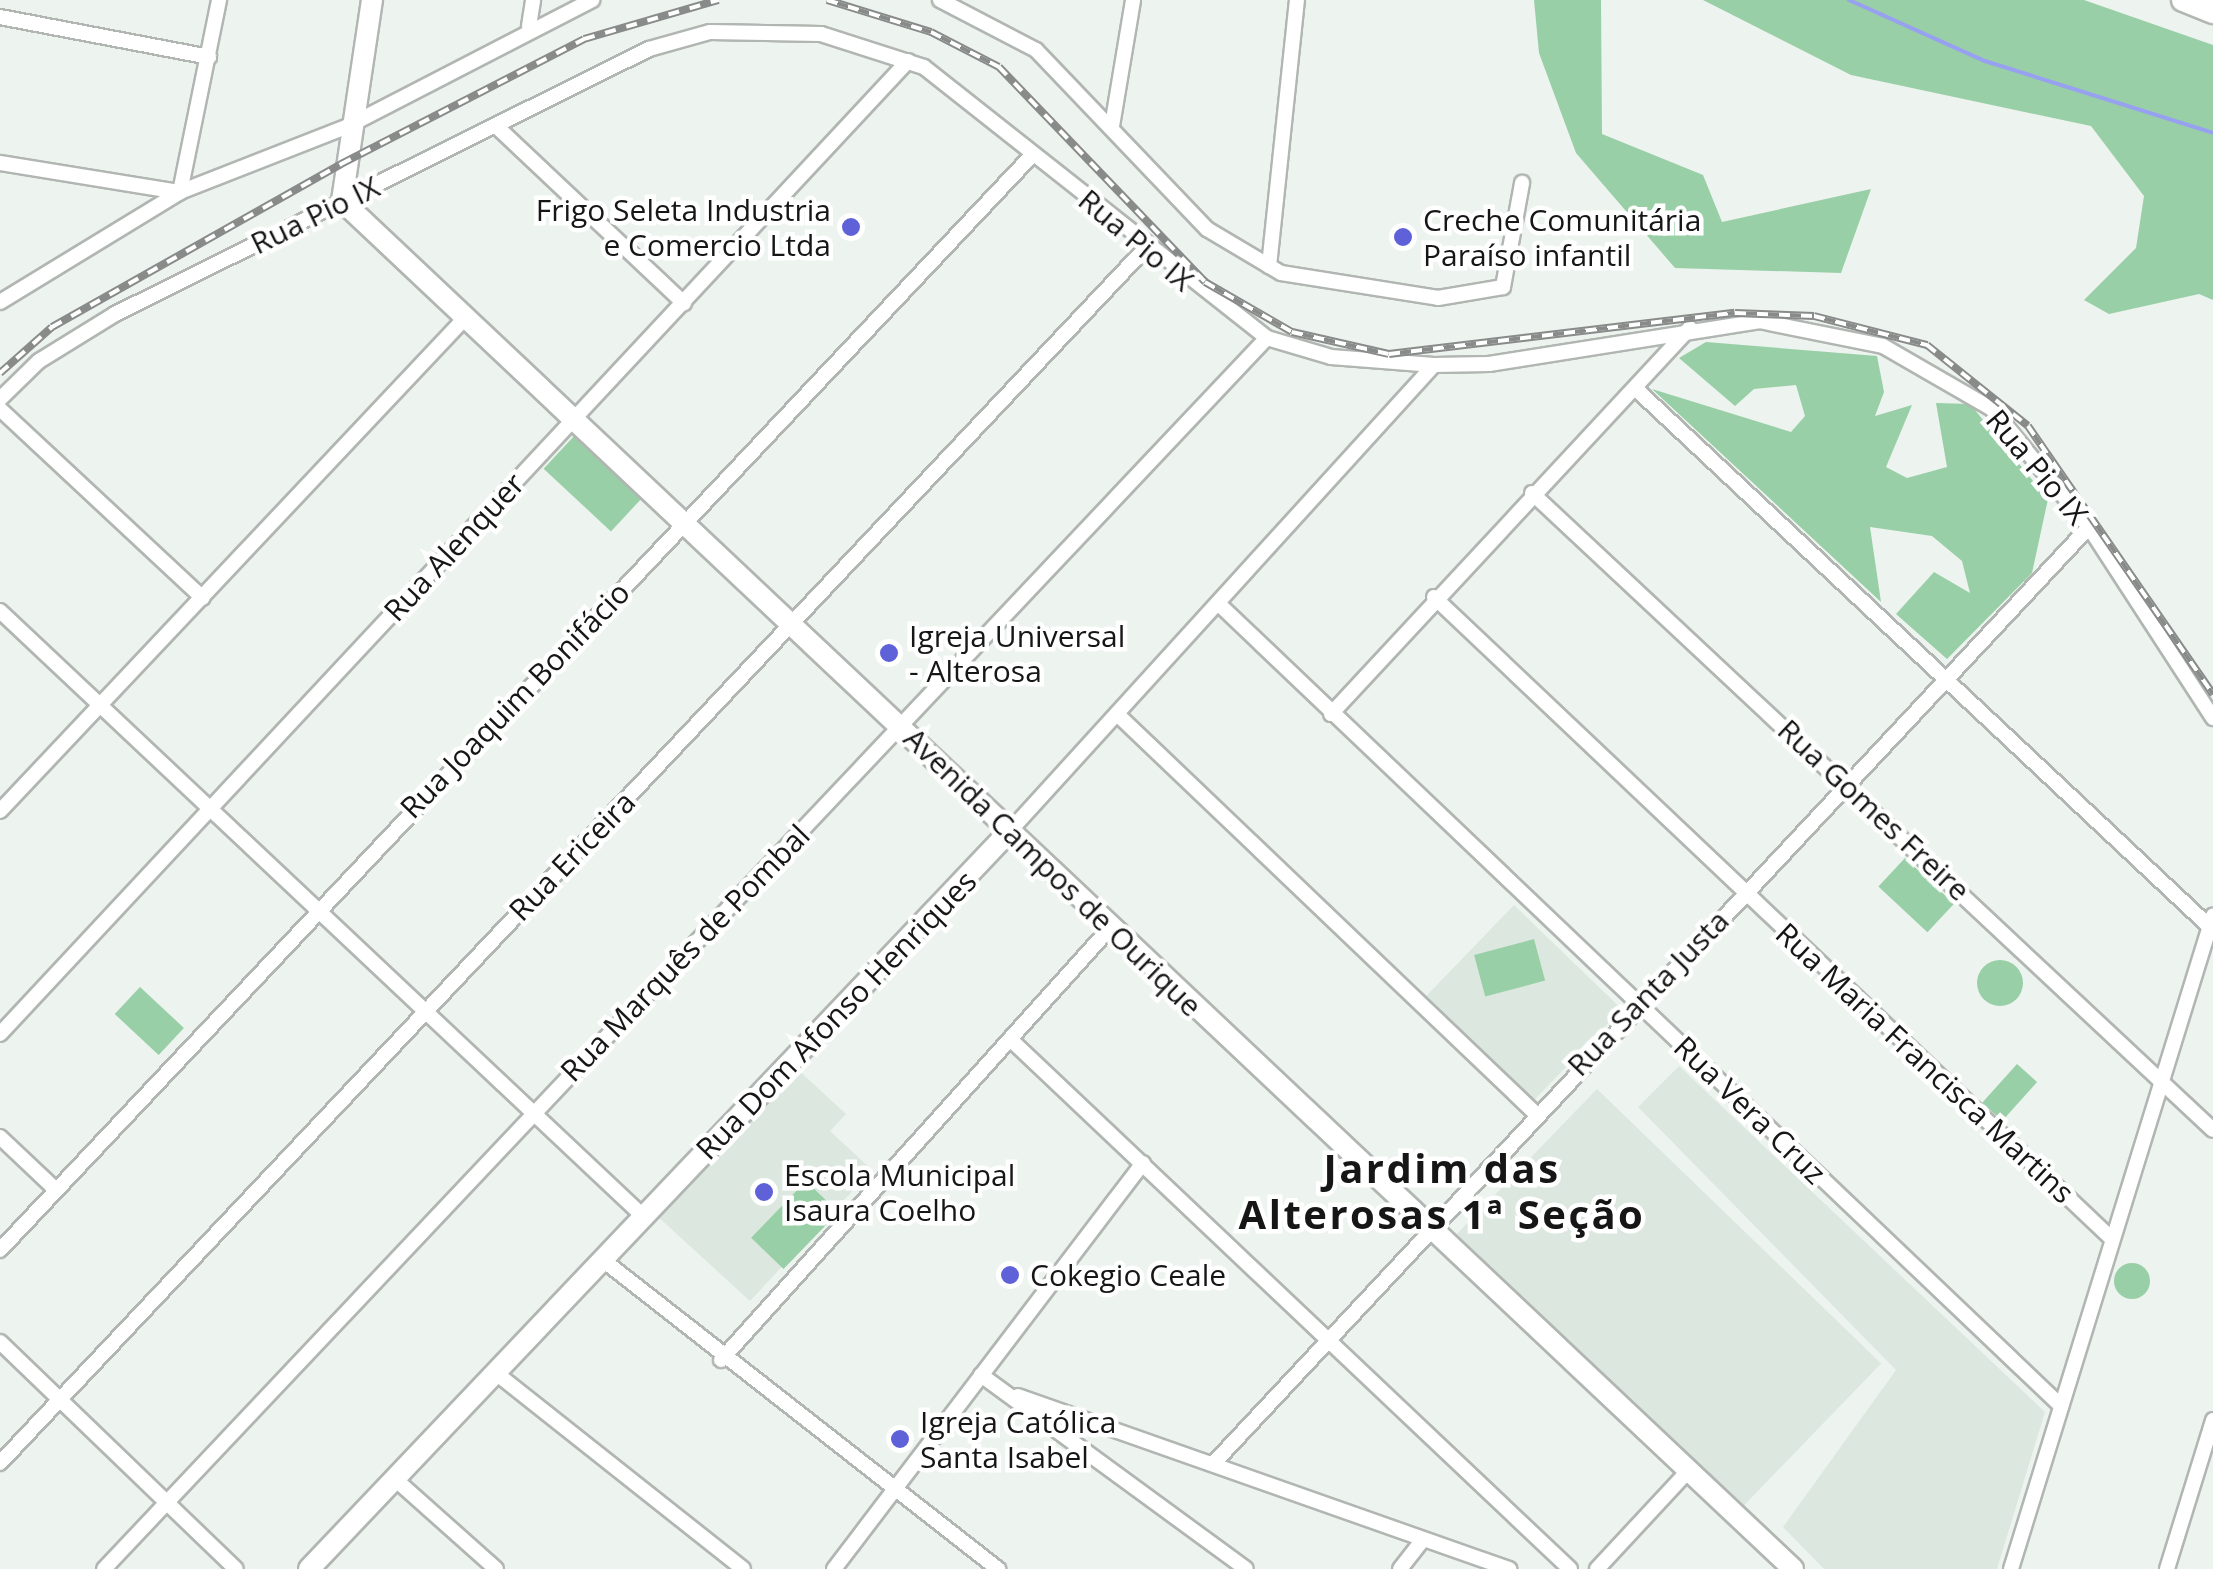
<!DOCTYPE html>
<meta charset="utf-8">
<style>
body{margin:0}
#map{position:relative;width:2213px;height:1569px;overflow:hidden;background:#edf3ef;font-family:"Open Sans",sans-serif}
div>[style]{position:absolute}
.built>*{inset:0;background:#dce8df;transform-origin:0 0}
.green>*{inset:0;background:#98cfa6;transform-origin:0 0}
.round{border-radius:50%}
.stream>*{height:4px;margin:-2px;padding:0 2px;transform-origin:2px;border-radius:2px;background:#98a1f0}
.roads{filter:drop-shadow(2px 0 #b1b6b2) drop-shadow(-2px 0 #b1b6b2) drop-shadow(0 2px #b1b6b2) drop-shadow(0 -2px #b1b6b2)}
.street>*{height:14px;margin:-7px;padding:0 7px;transform-origin:7px;border-radius:7px;background:#fff}
.secondary>*{height:20px;margin:-10px;padding:0 10px;transform-origin:10px;border-radius:10px;background:#fff}
.primary>*{height:22px;margin:-11px;padding:0 11px;transform-origin:11px;border-radius:11px;background:#fff}
.rail>*{height:8px;margin-top:-4px;transform-origin:0;background:repeating-linear-gradient(90deg,#fefffe 0 11px,#888b89 0 22px);box-sizing:border-box;border-block:2px solid #888b89}
.dots>*{width:28px;height:28px;translate:-50% -50%;box-sizing:border-box;border:5px solid #fefffe;border-radius:50%}
span{translate:-50% -50%;white-space:nowrap;text-align:center;line-height:1.15;-webkit-text-stroke:9px #fefffe;paint-order:stroke}
.poi-label{font-size:30px;color:#151615}
.right{translate:-100% -50%;text-align:right}
.left{translate:0 -50%;text-align:left}
.street-label{font-size:30px;color:#151615}
.district-label{font-size:40px;color:#151615;font-weight:700;letter-spacing:2.5px}
</style>
<div id="map">
<div class="built">
<i style="left:1514px;top:905px;width:150px;height:126px;rotate:44deg"></i>
<i style="clip-path:polygon(794px 1066px,846px 1114px,830px 1131px,872px 1170px,750px 1301px,656px 1215px)"></i>
<i style="clip-path:polygon(1679px 1066px,2045px 1412px,1997px 1569px,1824px 1569px,1783px 1527px,1896px 1370px,1638px 1107px)"></i>
<i style="left:1597px;top:1089px;width:395px;height:202px;rotate:44deg"></i>
</div>
<div class="green">
<i style="clip-path:polygon(1534px 0,1601px 0,1602px 134px,1703px 175px,1722px 222px,1871px 189px,1841px 273px,1675px 268px,1576px 153px,1539px 53px)"></i>
<i style="clip-path:polygon(1703px 0,2084px 0,2213px 45px,2213px 300px,2199px 294px,2109px 314px,2084px 300px,2136px 248px,2144px 196px,2091px 126px,1851px 75px)"></i>
<i style="clip-path:polygon(1706px 342px,1877px 356px,1884px 392px,1875px 416px,1912px 405px,1886px 467px,1907px 478px,1947px 467px,1936px 403px,1970px 404px,2048px 499px,2032px 573px,1947px 659px,1896px 614px,1934px 572px,1970px 593px,1962px 561px,1932px 536px,1870px 527px,1881px 602px,1652px 389px,1791px 432px,1805px 416px,1796px 385px,1754px 389px,1735px 406px,1679px 358px)"></i>
<i style="left:575px;top:435px;width:92px;height:46px;rotate:43deg"></i>
<i style="left:1905px;top:858px;width:67px;height:39px;rotate:43deg"></i>
<i style="left:1534px;top:939px;width:43px;height:62px;rotate:75deg"></i>
<i class="round" style="left:1977px;top:960px;width:46px;height:46px"></i>
<i style="left:140px;top:987px;width:60px;height:37px;rotate:43deg"></i>
<i style="left:2017px;top:1064px;width:27px;height:52px;rotate:42deg"></i>
<i style="left:806px;top:1181px;width:45px;height:79px;rotate:44deg"></i>
<i class="round" style="left:2114px;top:1263px;width:36px;height:36px"></i>
</div>
<div class="stream">
<i style="left:1849px;top:0;width:149px;rotate:24.2deg"></i>
<i style="left:1985px;top:61px;width:239px;rotate:17.5deg"></i>
</div>
<div class="roads">
<div class="street">
<i style="left:940px;top:0;width:108px;rotate:27.5deg"></i>
<i style="left:1036px;top:50px;width:248px;rotate:46.3deg"></i>
<i style="left:1207px;top:229px;width:86px;rotate:30.7deg"></i>
<i style="left:1281px;top:273px;width:159px;rotate:9deg"></i>
<i style="left:1438px;top:298px;width:66px;rotate:-9.6deg"></i>
<i style="left:1503px;top:287px;width:106px;rotate:-79.6deg"></i>
<i style="left:0;top:17px;width:213px;rotate:10.8deg"></i>
<i style="left:529px;top:26px;width:26px;rotate:-81deg"></i>
<i style="left:1112px;top:126px;width:128px;rotate:-80.5deg"></i>
<i style="left:497px;top:127px;width:257px;rotate:43.3deg"></i>
<i style="left:0;top:163px;width:182px;rotate:9.2deg"></i>
<i style="left:180px;top:192px;width:196px;rotate:-78.5deg"></i>
<i style="left:1269px;top:266px;width:267px;rotate:-84deg"></i>
<i style="left:0;top:302px;width:211px;rotate:-31.4deg"></i>
<i style="left:180px;top:192px;width:180px;rotate:-21.4deg"></i>
<i style="left:348px;top:126px;width:275px;rotate:-27.3deg"></i>
<i style="left:1636px;top:389px;width:787px;rotate:43.15deg"></i>
<i style="left:0;top:399px;width:54px;rotate:-44.3deg"></i>
<i style="left:39px;top:361px;width:89px;rotate:-31.7deg"></i>
<i style="left:115px;top:314px;width:596px;rotate:-26.39deg"></i>
<i style="left:649px;top:49px;width:63px;rotate:-15.6deg"></i>
<i style="left:710px;top:32px;width:111px;rotate:1deg"></i>
<i style="left:821px;top:34px;width:108px;rotate:17.8deg"></i>
<i style="left:924px;top:67px;width:437px;rotate:38.3deg"></i>
<i style="left:1267px;top:338px;width:67px;rotate:16.5deg"></i>
<i style="left:1331px;top:357px;width:103px;rotate:4.4deg"></i>
<i style="left:1434px;top:365px;width:55px;rotate:-1deg"></i>
<i style="left:1489px;top:364px;width:273px;rotate:-9deg"></i>
<i style="left:1759px;top:321px;width:126px;rotate:11.4deg"></i>
<i style="left:1883px;top:346px;width:126px;rotate:30deg"></i>
<i style="left:1992px;top:409px;width:153px;rotate:50.6deg"></i>
<i style="left:2089px;top:527px;width:228px;rotate:57deg"></i>
<i style="left:0;top:409px;width:277px;rotate:43deg"></i>
<i style="left:1532px;top:493px;width:932px;rotate:43.09deg"></i>
<i style="left:1434px;top:597px;width:934px;rotate:43.44deg"></i>
<i style="left:1222px;top:607px;width:1159px;rotate:43.6deg"></i>
<i style="left:0;top:611px;width:884px;rotate:43.26deg"></i>
<i style="left:1117px;top:714px;width:578px;rotate:43.67deg"></i>
<i style="left:1331px;top:714px;width:527px;rotate:-47.08deg"></i>
<i style="left:0;top:811px;width:681px;rotate:-46.67deg"></i>
<i style="left:1008px;top:833px;width:633px;rotate:-47.69deg"></i>
<i style="left:0;top:1034px;width:1331px;rotate:-46.98deg"></i>
<i style="left:1010px;top:1039px;width:771px;rotate:43.42deg"></i>
<i style="left:0;top:1137px;width:77px;rotate:43.4deg"></i>
<i style="left:0;top:1250px;width:1506px;rotate:-46.69deg"></i>
<i style="left:603px;top:1260px;width:502px;rotate:38.04deg"></i>
<i style="left:0;top:1342px;width:327px;rotate:43.9deg"></i>
<i style="left:721px;top:1360px;width:581px;rotate:-48deg"></i>
<i style="left:496px;top:1373px;width:315px;rotate:38.4deg"></i>
<i style="left:981px;top:1375px;width:328px;rotate:36.2deg"></i>
<i style="left:1018px;top:1396px;width:521px;rotate:19.41deg"></i>
<i style="left:0;top:1463px;width:1667px;rotate:-46.68deg"></i>
<i style="left:1213px;top:1464px;width:1283px;rotate:-46.93deg"></i>
<i style="left:395px;top:1479px;width:135px;rotate:41.7deg"></i>
<i style="left:104px;top:1569px;width:1693px;rotate:-46.63deg"></i>
<i style="left:834px;top:1569px;width:510px;rotate:-52.73deg"></i>
<i style="left:1400px;top:1569px;width:36px;rotate:-52deg"></i>
<i style="left:1597px;top:1569px;width:134px;rotate:-47.1deg"></i>
<i style="left:2011px;top:1569px;width:684px;rotate:-72.81deg"></i>
<i style="left:2167px;top:1569px;width:156px;rotate:-72.8deg"></i>
</div>
<div class="secondary">
<i style="left:372px;top:0;width:203px;rotate:98.5deg"></i>
<i style="left:342px;top:201px;width:1994px;rotate:43.31deg"></i>
<i style="left:309px;top:1569px;width:1015px;rotate:-46.48deg"></i>
</div>
<div class="primary">
<i style="left:2183px;top:0;width:32px;rotate:22deg"></i>
</div>
</div>
<div class="rail">
<i style="left:827px;top:0;width:109px;rotate:17.1deg"></i>
<i style="left:931px;top:32px;width:76px;rotate:27.2deg"></i>
<i style="left:999px;top:67px;width:298px;rotate:46.2deg"></i>
<i style="left:1205px;top:282px;width:100px;rotate:29.9deg"></i>
<i style="left:1292px;top:332px;width:99px;rotate:12.8deg"></i>
<i style="left:1389px;top:354px;width:348px;rotate:-6.8deg"></i>
<i style="left:1735px;top:313px;width:79px;rotate:2.2deg"></i>
<i style="left:1814px;top:316px;width:117px;rotate:14.4deg"></i>
<i style="left:1927px;top:345px;width:129px;rotate:38.7deg"></i>
<i style="left:2028px;top:426px;width:326px;rotate:55.4deg"></i>
<i style="left:0;top:373px;width:69px;rotate:-41.5deg"></i>
<i style="left:52px;top:327px;width:332px;rotate:-29.4deg"></i>
<i style="left:341px;top:164px;width:273px;rotate:-27.2deg"></i>
<i style="left:584px;top:39px;width:140px;rotate:-16.2deg"></i>
</div>
<div class="dots">
<i style="left:851px;top:227px;background:#5f61d9"></i>
<i style="left:1403px;top:237px;background:#5f61d9"></i>
<i style="left:889px;top:653px;background:#5f61d9"></i>
<i style="left:764px;top:1192px;background:#5f61d9"></i>
<i style="left:1010px;top:1275px;background:#5f61d9"></i>
<i style="left:900px;top:1439px;background:#5f61d9"></i>
</div>
<div class="poi-label">
<span class="right" style="left:831px;top:227px">Frigo Seleta Industria<br>e Comercio Ltda</span>
<span class="left" style="left:1423px;top:237px">Creche Comunitária<br>Paraíso infantil</span>
<span class="left" style="left:909px;top:653px">Igreja Universal<br>- Alterosa</span>
<span class="left" style="left:784px;top:1192px">Escola Municipal<br>Isaura Coelho</span>
<span class="left" style="left:1030px;top:1275px">Cokegio Ceale</span>
<span class="left" style="left:920px;top:1439px">Igreja Católica<br>Santa Isabel</span>
</div>
<div class="street-label">
<span style="left:315px;top:215px;rotate:-26deg">Rua Pio IX</span>
<span style="left:1136px;top:240px;rotate:40deg">Rua Pio IX</span>
<span style="left:2037px;top:467px;rotate:50deg">Rua Pio IX</span>
<span style="left:454px;top:547px;rotate:-47deg">Rua Alenquer</span>
<span style="left:515px;top:700px;rotate:-46deg">Rua Joaquim Bonifácio</span>
<span style="left:1874px;top:810px;rotate:43deg">Rua Gomes Freire</span>
<span style="left:572px;top:856px;rotate:-46deg">Rua Ericeira</span>
<span style="left:1053px;top:872px;rotate:44deg">Avenida Campos de Ourique</span>
<span style="left:685px;top:953px;rotate:-46deg">Rua Marquês de Pombal</span>
<span style="left:1648px;top:993px;rotate:-46deg">Rua Santa Justa</span>
<span style="left:836px;top:1015px;rotate:-46deg">Rua Dom Afonso Henriques</span>
<span style="left:1925px;top:1063px;rotate:43deg">Rua Maria Francisca Martins</span>
<span style="left:1750px;top:1110px;rotate:44deg">Rua Vera Cruz</span>
</div>
<div class="district-label">
<span style="left:1442px;top:1191px">Jardim das<br>Alterosas 1ª Seção</span>
</div>
</div>
